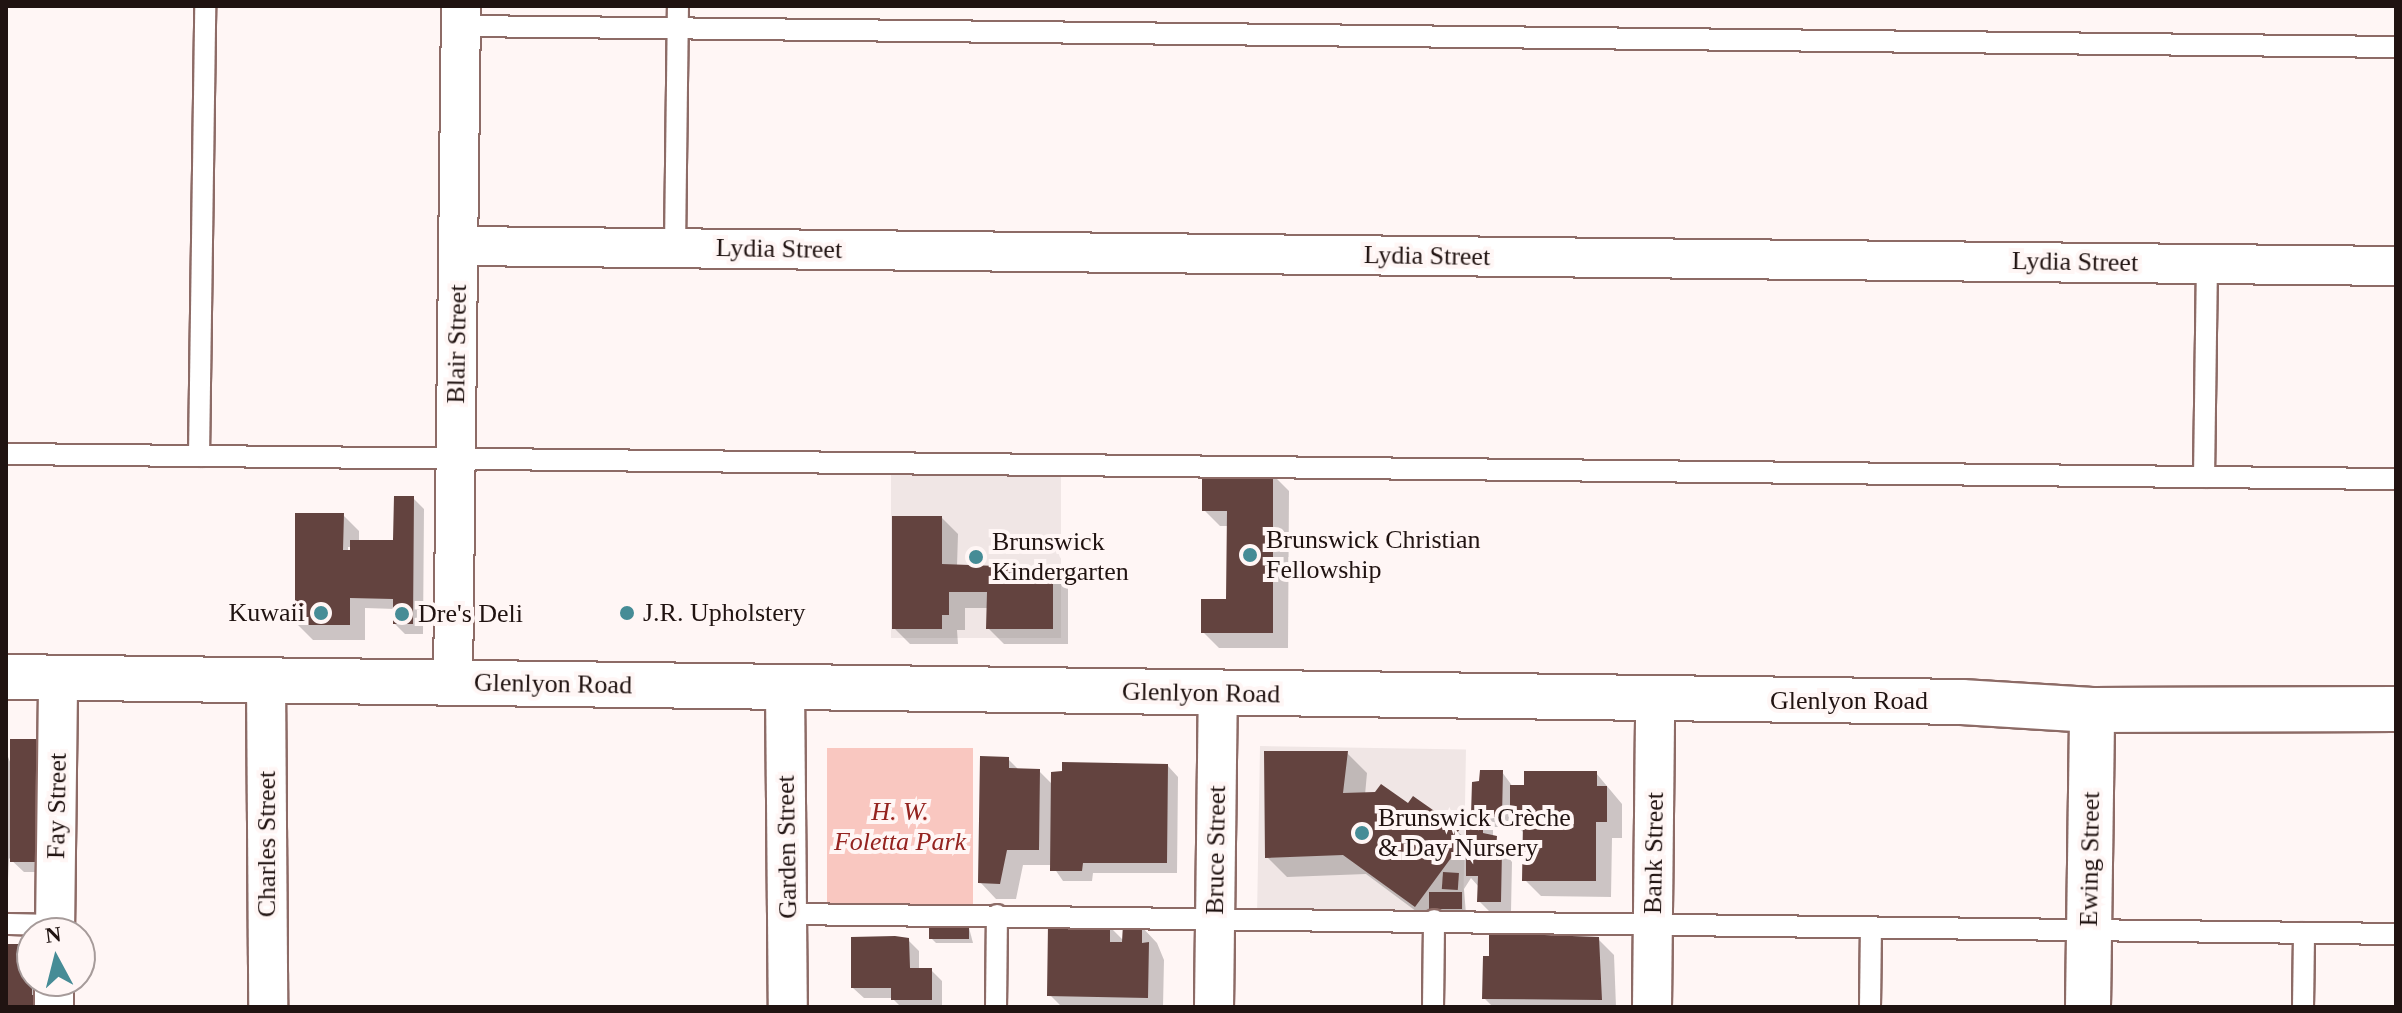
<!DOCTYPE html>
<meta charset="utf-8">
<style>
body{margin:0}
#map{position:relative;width:2402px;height:1013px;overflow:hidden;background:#fff6f5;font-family:"Times New Roman",serif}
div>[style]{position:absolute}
.built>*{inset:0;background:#f0e6e5;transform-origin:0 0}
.green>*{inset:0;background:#f9c7c0;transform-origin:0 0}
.shadow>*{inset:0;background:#0003}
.building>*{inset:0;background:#63433f;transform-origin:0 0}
.roads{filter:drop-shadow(2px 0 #8d6b66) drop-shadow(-2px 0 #8d6b66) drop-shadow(0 2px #8d6b66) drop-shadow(0 -2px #8d6b66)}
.service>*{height:20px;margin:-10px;padding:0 10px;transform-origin:10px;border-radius:10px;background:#fff}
.minor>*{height:38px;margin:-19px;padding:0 19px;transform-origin:19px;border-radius:19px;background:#fff}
.tertiary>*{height:44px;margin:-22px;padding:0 22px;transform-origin:22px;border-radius:22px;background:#fff}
.dots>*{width:22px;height:22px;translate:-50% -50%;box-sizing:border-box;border:4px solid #fff6f5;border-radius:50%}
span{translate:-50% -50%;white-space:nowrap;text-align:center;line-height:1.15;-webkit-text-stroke:8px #fff6f5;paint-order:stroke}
.street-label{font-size:26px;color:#201311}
.poi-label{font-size:26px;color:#201311}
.left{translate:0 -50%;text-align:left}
.right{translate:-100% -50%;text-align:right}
.park-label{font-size:26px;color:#94231f;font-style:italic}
.frame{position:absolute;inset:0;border:8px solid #201311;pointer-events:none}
.north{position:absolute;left:16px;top:917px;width:80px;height:80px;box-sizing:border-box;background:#fff6f5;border:2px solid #a69b9a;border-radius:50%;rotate:353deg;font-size:22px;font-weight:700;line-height:32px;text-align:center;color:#201311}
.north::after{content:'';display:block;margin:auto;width:28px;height:36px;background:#468c96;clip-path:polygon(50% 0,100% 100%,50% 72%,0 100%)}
</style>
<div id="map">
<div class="built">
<i style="left:1061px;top:475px;width:163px;height:170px;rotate:90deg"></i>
<i style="left:1260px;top:746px;width:206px;height:165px;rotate:1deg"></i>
</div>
<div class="green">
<i style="left:827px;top:748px;width:146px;height:157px"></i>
</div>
<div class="shadow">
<i style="clip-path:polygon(1273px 475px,1289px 491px,1288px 648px,1219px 648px,1203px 632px,1228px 601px,1229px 526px,1220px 526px,1204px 510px)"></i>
<i style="clip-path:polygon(evenodd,413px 498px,424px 509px,423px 634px,405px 634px,394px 623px,395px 609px,365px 608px,365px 640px,313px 640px,297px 624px,343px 515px,359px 531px,359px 542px,395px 542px,413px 498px,348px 547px,352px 547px,348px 575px,348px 547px)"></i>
<i style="clip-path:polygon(942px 518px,958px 534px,957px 566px,1052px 570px,1068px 586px,1068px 644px,1004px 644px,988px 628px,988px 608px,965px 608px,965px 630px,957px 630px,958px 644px,910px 644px,894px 628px)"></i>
<i style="clip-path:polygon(6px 752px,55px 872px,24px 872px,9px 858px,6px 923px)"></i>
<i style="clip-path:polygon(1347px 753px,1367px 773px,1365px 795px,1408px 806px,1414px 798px,1468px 840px,1473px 817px,1502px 772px,1513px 787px,1596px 773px,1622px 804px,1622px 838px,1612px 838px,1611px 897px,1541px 896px,1525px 880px,1525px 834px,1512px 821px,1512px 827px,1493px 827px,1493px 838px,1512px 862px,1511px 912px,1490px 912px,1479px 901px,1479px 887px,1471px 878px,1464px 889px,1466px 914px,1436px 926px,1366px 874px,1287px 877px,1267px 857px)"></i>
<i style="clip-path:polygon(1008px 759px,1020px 771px,1039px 771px,1053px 785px,1168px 766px,1178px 777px,1177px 873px,1093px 873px,1092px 881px,1063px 881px,1052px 865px,1023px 865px,1016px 899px,996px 899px,980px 882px)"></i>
<i style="clip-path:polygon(968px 924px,973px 943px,936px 943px,931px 938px)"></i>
<i style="clip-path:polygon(1109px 926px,1124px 941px,1141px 926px,1157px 943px,1164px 960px,1163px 1007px,1062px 1007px,1050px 995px)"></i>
<i style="clip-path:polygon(1598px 939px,1614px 955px,1616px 1007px,1493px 1007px,1484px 998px)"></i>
<i style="clip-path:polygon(908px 940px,919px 951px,919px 970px,931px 970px,942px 981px,942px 1007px,901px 1007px,892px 998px,864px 998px,853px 988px)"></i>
<i style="clip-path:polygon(6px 946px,32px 946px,32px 981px,49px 981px,50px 1007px,6px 1007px)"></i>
</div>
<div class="building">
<i style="clip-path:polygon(1202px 473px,1273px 473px,1273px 633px,1201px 633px,1201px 599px,1226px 599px,1227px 511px,1202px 511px)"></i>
<i style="clip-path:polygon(394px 496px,414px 496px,413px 624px,393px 624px,393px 599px,350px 598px,350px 625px,295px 625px,295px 513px,344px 513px,343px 550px,350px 550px,350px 540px,393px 540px)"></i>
<i style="clip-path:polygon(892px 516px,942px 516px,942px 564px,1053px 568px,1053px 629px,986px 629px,987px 592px,949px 592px,949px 615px,942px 615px,942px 629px,892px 629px)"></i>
<i style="left:10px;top:739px;width:35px;height:123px"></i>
<i style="clip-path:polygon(1264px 751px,1348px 751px,1343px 793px,1375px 792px,1381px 784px,1408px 803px,1413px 796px,1460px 829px,1454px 837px,1462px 843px,1415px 907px,1343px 855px,1265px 858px)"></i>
<i style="clip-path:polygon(980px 756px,1009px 757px,1009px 768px,1040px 769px,1039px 850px,1007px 850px,1000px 884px,978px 883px)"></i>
<i style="clip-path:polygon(1062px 762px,1168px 764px,1167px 863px,1083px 863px,1082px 871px,1050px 871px,1051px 772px,1062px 771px)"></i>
<i style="clip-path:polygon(1480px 770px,1503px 770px,1502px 817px,1483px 817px,1483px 833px,1497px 836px,1496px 850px,1502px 850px,1501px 902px,1477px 902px,1478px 876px,1466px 876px,1466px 814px,1471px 815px,1472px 782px,1479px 781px)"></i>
<i style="clip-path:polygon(1524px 771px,1597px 771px,1597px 786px,1607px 786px,1607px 822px,1596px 822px,1596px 881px,1522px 881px,1523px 822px,1510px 822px,1510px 785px,1524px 785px)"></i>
<i style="left:1443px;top:872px;width:16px;height:17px;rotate:4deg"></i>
<i style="left:1429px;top:892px;width:33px;height:17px"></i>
<i style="left:929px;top:922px;width:40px;height:17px"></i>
<i style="clip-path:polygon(1048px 924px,1110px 924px,1110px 942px,1122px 942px,1123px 924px,1142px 924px,1142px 943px,1149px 942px,1148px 998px,1047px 996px)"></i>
<i style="clip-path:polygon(1489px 933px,1599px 937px,1602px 1000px,1482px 999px,1483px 956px,1489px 956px)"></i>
<i style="clip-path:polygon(895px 936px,909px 938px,910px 968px,932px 968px,932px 1000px,891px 1000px,891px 988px,851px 988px,851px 937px)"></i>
<i style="clip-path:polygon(6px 944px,32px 944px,32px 995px,39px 995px,39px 1007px,6px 1007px)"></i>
</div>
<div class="roads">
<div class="service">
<i style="left:461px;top:26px;width:1935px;rotate:0.62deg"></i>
<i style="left:675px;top:248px;width:242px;rotate:-89.3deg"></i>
<i style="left:6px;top:454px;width:2390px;rotate:0.6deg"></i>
<i style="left:199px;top:456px;width:450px;rotate:-89.2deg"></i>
<i style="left:2204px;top:477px;width:214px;rotate:-89.2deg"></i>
<i style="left:787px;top:914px;width:1609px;rotate:0.71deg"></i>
<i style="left:6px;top:924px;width:49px;rotate:1.2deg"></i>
<i style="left:996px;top:1007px;width:92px;rotate:-89.4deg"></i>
<i style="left:1433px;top:1007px;width:87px;rotate:-89.3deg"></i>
<i style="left:1870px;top:1007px;width:80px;rotate:-89.3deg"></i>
<i style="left:2303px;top:1007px;width:74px;rotate:-89.2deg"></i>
</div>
<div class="minor">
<i style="left:458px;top:246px;width:1938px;rotate:0.59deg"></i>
<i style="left:266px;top:681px;width:326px;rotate:89.6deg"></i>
<i style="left:453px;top:682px;width:676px;rotate:-89.32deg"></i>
<i style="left:785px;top:686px;width:321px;rotate:89.5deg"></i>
<i style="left:55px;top:933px;width:255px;rotate:-89.3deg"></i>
<i style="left:54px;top:1007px;width:26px;rotate:-90deg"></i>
<i style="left:1214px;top:1007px;width:313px;rotate:-89.3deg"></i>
<i style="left:1652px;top:1007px;width:307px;rotate:-89.4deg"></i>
</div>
<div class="tertiary">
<i style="left:6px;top:677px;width:1956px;rotate:0.73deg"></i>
<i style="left:1962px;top:702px;width:130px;rotate:3.5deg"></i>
<i style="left:2092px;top:710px;width:304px;rotate:-0.2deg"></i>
<i style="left:2088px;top:1007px;width:297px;rotate:-89.2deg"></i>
</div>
</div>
<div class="dots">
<i style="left:1250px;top:555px;background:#468c96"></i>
<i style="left:976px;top:557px;background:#468c96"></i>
<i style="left:321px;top:613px;background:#468c96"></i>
<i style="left:627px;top:613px;background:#468c96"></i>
<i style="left:402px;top:614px;background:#468c96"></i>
<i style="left:1362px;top:833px;background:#468c96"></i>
</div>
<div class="street-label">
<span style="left:779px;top:249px;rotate:1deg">Lydia Street</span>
<span style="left:1427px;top:256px;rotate:1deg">Lydia Street</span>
<span style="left:2075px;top:262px;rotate:1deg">Lydia Street</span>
<span style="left:457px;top:344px;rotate:-89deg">Blair Street</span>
<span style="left:553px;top:684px;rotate:1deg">Glenlyon Road</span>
<span style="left:1201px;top:693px;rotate:1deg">Glenlyon Road</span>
<span style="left:1849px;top:701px">Glenlyon Road</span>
<span style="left:57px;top:806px;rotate:-89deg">Fay Street</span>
<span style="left:267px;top:844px;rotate:-90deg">Charles Street</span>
<span style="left:787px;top:847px;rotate:-91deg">Garden Street</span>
<span style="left:1216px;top:850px;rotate:-89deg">Bruce Street</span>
<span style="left:1654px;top:853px;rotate:-89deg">Bank Street</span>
<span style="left:2090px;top:859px;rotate:-89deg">Ewing Street</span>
</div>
<div class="poi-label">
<span class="left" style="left:1266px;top:555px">Brunswick Christian<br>Fellowship</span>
<span class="left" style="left:992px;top:557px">Brunswick<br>Kindergarten</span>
<span class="right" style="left:305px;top:613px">Kuwaii</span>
<span class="left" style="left:643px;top:613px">J.R. Upholstery</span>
<span class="left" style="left:418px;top:614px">Dre's Deli</span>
<span class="left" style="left:1378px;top:833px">Brunswick Crèche<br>&amp; Day Nursery</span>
</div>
<div class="park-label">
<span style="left:900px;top:827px">H. W.<br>Foletta Park</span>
</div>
<div class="frame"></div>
<div class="north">N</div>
</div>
